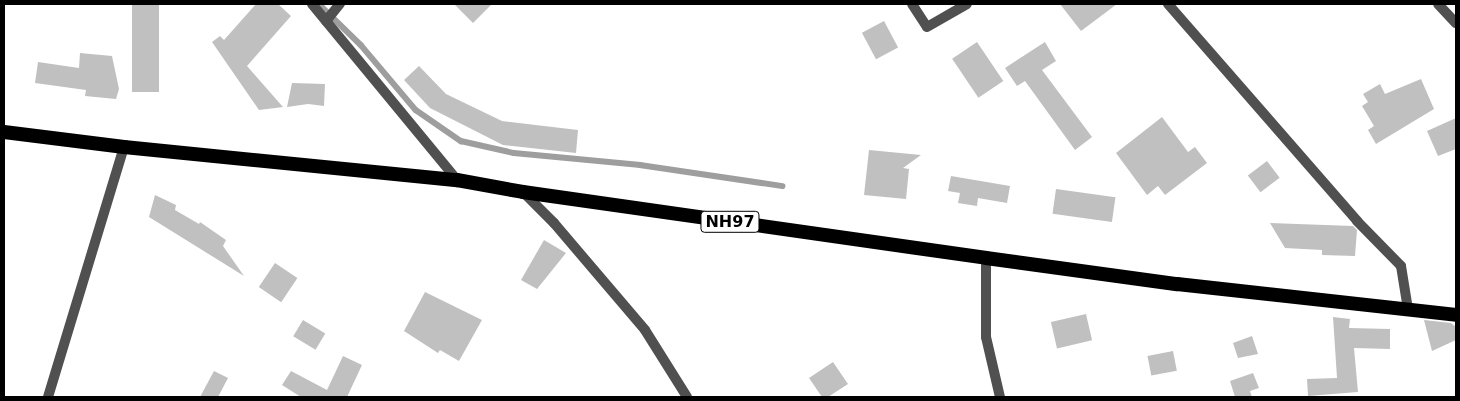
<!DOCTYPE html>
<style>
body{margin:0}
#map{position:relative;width:1460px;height:401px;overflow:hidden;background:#fff;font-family:"DejaVu Sans",sans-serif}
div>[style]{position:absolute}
.stream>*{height:5.5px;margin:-2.75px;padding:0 2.75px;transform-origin:2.75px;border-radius:2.75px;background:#9e9e9e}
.building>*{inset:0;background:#c0c0c0;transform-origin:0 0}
.minor>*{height:10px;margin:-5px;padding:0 5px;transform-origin:5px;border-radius:5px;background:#505050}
.trunk>*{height:14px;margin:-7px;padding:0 7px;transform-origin:7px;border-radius:7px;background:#000}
span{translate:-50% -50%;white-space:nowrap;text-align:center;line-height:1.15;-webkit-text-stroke:4.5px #fff;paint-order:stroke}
.shield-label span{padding:1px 4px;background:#fff;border:1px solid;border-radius:4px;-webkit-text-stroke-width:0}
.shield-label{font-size:16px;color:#000;font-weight:700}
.frame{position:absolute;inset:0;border:5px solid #000;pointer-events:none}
</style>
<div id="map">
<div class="stream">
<i style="left:319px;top:4px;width:59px;rotate:44.3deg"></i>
<i style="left:361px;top:45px;width:85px;rotate:49.8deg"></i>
<i style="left:416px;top:110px;width:55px;rotate:34.6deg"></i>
<i style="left:461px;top:141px;width:54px;rotate:12.8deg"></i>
<i style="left:514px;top:153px;width:127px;rotate:5.4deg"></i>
<i style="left:640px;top:165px;width:144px;rotate:8.4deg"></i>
</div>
<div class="building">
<i style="left:132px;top:4px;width:27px;height:88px"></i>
<i style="clip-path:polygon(256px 4px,278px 4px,291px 16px,247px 66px,283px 107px,259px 110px,212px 42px,220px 36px,224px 40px)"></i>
<i style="clip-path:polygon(454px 4px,492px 4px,473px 23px)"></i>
<i style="clip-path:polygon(1060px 4px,1117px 4px,1081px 31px)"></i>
<i style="left:884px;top:21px;width:30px;height:25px;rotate:62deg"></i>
<i style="left:977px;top:42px;width:47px;height:30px;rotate:56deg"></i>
<i style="clip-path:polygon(1045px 42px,1056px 61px,1042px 70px,1092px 137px,1075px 150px,1025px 81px,1017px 86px,1005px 68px)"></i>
<i style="clip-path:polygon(80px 53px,112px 56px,119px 89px,116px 99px,85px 96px,86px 90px,35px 83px,38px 62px,79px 68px)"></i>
<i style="clip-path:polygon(419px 66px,446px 94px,502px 121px,578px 130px,576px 153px,503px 145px,430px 108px,404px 80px)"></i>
<i style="clip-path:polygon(1421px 79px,1434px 109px,1376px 144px,1368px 130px,1374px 126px,1362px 106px,1368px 102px,1363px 94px,1380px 84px,1385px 94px)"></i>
<i style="clip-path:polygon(292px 83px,325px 84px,324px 106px,308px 104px,287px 107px)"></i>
<i style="clip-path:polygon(1162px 117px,1188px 152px,1195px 147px,1207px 163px,1165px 195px,1158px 186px,1147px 195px,1116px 153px)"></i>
<i style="clip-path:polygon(1456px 118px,1456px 149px,1438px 156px,1427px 131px)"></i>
<i style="clip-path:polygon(869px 150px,921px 155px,903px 168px,909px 169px,906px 199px,864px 195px)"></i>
<i style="left:1267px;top:161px;width:21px;height:24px;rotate:53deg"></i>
<i style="clip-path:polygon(951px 176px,1010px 186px,1007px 203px,978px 198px,977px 206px,958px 203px,960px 193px,948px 191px)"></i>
<i style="left:1056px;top:189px;width:60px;height:25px;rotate:8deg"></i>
<i style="clip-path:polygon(155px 195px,176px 205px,175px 210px,199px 224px,200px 222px,226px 240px,223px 246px,244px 276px,149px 217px)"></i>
<i style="clip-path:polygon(1270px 223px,1353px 226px,1357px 230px,1355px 256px,1322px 255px,1322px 250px,1285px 248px)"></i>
<i style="clip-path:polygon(544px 240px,566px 253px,537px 289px,521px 280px)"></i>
<i style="left:275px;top:263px;width:27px;height:29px;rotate:34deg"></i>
<i style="clip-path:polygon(425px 292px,482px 320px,459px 361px,440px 350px,438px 353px,404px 331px)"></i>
<i style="left:1086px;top:314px;width:27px;height:36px;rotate:77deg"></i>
<i style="clip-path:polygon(1333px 317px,1350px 319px,1349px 328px,1390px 329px,1390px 349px,1354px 348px,1358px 392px,1308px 396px,1307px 379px,1337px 378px)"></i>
<i style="left:303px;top:320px;width:26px;height:19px;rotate:31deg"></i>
<i style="clip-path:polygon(1424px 320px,1451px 323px,1456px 327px,1456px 340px,1432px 351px)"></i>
<i style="clip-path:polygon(1252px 336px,1258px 354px,1238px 358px,1233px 343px)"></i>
<i style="left:1173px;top:351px;width:20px;height:26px;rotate:79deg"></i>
<i style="clip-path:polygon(343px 356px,362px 365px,347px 397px,301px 397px,282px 385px,291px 371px,327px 390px)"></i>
<i style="clip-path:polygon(833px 362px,848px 384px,828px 397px,822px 397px,809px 378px)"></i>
<i style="clip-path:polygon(214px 371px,228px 378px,218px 397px,200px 397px)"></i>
<i style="clip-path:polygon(1253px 373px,1259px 388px,1250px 391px,1252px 397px,1235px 397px,1230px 381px)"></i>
</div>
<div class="minor">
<i style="left:312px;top:4px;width:228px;rotate:50.5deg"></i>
<i style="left:912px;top:4px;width:27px;rotate:57deg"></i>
<i style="left:927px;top:27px;width:46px;rotate:-29.9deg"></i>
<i style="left:1168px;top:4px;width:288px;rotate:48.9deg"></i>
<i style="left:1357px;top:221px;width:63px;rotate:45.6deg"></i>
<i style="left:1401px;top:266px;width:44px;rotate:80.8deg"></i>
<i style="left:1438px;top:4px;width:26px;rotate:47deg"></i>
<i style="left:326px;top:21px;width:22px;rotate:-51deg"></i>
<i style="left:523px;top:192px;width:44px;rotate:45deg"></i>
<i style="left:554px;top:223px;width:140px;rotate:49.6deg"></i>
<i style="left:645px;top:330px;width:79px;rotate:57.9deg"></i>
<i style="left:986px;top:258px;width:79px;rotate:90deg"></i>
<i style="left:986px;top:337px;width:62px;rotate:76.9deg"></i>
<i style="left:48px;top:397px;width:261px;rotate:-73.1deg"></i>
</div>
<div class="trunk">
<i style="left:4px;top:132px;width:121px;rotate:7.1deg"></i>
<i style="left:124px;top:147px;width:335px;rotate:5.7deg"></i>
<i style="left:457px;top:180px;width:67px;rotate:10.3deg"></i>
<i style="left:523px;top:192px;width:468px;rotate:8.1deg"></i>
<i style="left:986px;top:258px;width:193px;rotate:7.8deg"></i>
<i style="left:1177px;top:284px;width:281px;rotate:6.3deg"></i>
</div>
<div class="shield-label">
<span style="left:730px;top:222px">NH97</span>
</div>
<div class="frame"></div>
</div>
